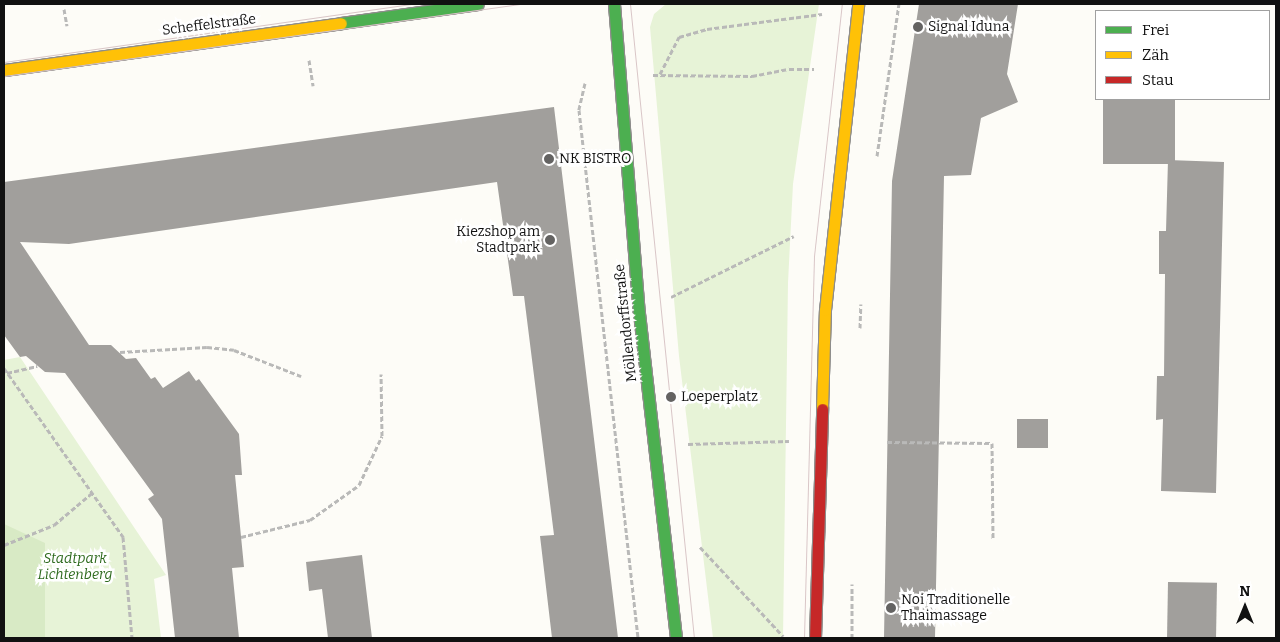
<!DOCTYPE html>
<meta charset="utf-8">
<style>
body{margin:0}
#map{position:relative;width:1280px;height:642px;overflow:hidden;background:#fdfcf7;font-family:Bitter,serif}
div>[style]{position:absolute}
.green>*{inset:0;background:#e7f3d7}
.forest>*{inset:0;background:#d8eac5}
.building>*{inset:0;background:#a19f9c;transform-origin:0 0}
.path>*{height:3px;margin-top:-1.5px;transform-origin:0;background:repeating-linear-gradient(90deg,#b9b9b8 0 5px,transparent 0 7.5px)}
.roads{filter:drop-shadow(1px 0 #8e8d8b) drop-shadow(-1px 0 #8e8d8b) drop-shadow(0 1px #8e8d8b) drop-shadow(0 -1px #8e8d8b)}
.fast>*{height:11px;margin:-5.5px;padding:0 5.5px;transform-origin:5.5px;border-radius:5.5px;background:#4caf50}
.slow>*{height:11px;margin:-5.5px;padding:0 5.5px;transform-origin:5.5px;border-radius:5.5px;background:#ffc107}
.jam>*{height:11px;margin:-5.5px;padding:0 5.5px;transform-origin:5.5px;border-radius:5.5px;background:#c62828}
.tram>*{height:1px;margin:-0.5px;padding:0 0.5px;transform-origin:0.5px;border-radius:0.5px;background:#d9c6c7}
.dots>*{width:14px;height:14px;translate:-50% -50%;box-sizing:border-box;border:2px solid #fff;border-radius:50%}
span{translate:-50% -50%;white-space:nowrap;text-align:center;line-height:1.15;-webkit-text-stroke:5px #fff;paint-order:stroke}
.street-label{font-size:14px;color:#111}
.poi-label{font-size:14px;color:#111}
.left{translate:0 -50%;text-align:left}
.right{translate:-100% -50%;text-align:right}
.park-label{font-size:14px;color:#2f6b1f;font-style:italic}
.frame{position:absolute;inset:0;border:5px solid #111;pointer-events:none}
.legend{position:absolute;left:1095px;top:10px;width:175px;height:90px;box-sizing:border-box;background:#fff;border:1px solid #a0a0a0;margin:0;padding:6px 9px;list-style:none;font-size:15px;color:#111}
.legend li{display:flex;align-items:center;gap:10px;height:25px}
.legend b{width:25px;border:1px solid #a0a0a0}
.north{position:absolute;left:1220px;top:582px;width:50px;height:50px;-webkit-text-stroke:4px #fff;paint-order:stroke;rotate:0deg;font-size:14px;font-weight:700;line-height:20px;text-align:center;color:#111}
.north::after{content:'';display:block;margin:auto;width:18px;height:22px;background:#111;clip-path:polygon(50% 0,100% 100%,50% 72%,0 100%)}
</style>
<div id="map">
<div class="green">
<i style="clip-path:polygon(666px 4px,819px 4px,793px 184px,788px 283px,783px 638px,713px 638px,679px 356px,650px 27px,654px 14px)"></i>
<i style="clip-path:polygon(20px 357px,166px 575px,154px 579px,161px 638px,4px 638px,4px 360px)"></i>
</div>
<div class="forest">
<i style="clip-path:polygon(4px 524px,45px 543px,45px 638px,4px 638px)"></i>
</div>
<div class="building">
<i style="clip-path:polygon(919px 4px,1018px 4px,1007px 74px,1018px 102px,981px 118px,971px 175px,944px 176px,935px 638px,884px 638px,892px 181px)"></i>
<i style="left:1103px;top:99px;width:72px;height:65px"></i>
<i style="clip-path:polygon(554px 107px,618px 638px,552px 638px,540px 536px,554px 535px,524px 296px,513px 296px,497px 182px,69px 244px,20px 242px,89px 345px,111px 345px,126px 359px,136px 358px,151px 379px,155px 377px,163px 388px,189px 371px,196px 381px,199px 379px,239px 434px,242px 475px,235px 475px,244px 567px,232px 568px,239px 638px,175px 638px,162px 519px,148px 499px,154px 495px,65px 373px,45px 372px,26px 356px,20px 357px,4px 335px,4px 182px)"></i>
<i style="clip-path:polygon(1168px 160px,1224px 162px,1216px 493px,1161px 491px,1163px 419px,1156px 420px,1157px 376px,1164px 376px,1165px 274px,1159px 274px,1159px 231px,1166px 231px)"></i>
<i style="left:1017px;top:419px;width:31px;height:29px"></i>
<i style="clip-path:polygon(362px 555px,372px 638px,328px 638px,322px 589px,309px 591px,306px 562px)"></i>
<i style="left:1168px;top:582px;width:49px;height:56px;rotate:1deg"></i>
</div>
<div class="path">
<i style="left:64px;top:9px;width:17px;rotate:80deg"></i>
<i style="left:309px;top:60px;width:26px;rotate:81deg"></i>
<i style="left:660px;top:74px;width:42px;rotate:-62.8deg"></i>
<i style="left:679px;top:37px;width:29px;rotate:-16deg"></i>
<i style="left:707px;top:29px;width:116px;rotate:-7.4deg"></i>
<i style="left:653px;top:75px;width:99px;rotate:0.6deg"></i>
<i style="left:752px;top:76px;width:38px;rotate:-11deg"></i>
<i style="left:789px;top:69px;width:25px"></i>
<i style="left:585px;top:83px;width:28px;rotate:103deg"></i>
<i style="left:579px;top:110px;width:531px;rotate:83.62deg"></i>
<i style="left:877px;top:156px;width:154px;rotate:-81.8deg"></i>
<i style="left:671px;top:297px;width:137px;rotate:-26.4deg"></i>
<i style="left:860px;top:328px;width:24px;rotate:-88deg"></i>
<i style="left:120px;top:352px;width:87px;rotate:-3.3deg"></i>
<i style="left:207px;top:347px;width:27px;rotate:6deg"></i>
<i style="left:234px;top:350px;width:72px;rotate:21.2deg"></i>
<i style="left:4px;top:368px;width:207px;rotate:54.8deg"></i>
<i style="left:123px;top:537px;width:101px;rotate:84.9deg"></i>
<i style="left:7px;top:373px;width:31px;rotate:-13deg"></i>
<i style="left:887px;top:442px;width:105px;rotate:0.5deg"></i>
<i style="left:992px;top:443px;width:96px;rotate:89.4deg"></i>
<i style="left:688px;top:444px;width:101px;rotate:-1.7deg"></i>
<i style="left:241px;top:537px;width:71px;rotate:-13.8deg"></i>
<i style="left:310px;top:520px;width:60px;rotate:-35.5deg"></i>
<i style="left:359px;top:485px;width:54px;rotate:-64.9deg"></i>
<i style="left:382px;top:436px;width:62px;rotate:-90.9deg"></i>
<i style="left:4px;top:545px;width:54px;rotate:-21.8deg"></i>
<i style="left:54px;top:525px;width:51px;rotate:-40.2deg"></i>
<i style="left:700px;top:547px;width:122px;rotate:47deg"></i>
<i style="left:852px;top:638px;width:54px;rotate:-90deg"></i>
</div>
<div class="roads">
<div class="fast">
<i style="left:614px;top:4px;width:310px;rotate:85.4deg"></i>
<i style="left:639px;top:313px;width:327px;rotate:83.5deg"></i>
<i style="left:341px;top:23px;width:138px;rotate:-7.9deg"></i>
</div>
<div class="slow">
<i style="left:4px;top:70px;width:340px;rotate:-7.9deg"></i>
<i style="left:822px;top:409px;width:99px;rotate:-88.3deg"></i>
<i style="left:825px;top:310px;width:308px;rotate:-83.8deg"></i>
</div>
<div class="jam">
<i style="left:815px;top:638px;width:229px;rotate:-88.2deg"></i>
</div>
</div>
<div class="tram">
<i style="left:630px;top:4px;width:637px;rotate:84.24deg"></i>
<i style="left:4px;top:62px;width:411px;rotate:-8.1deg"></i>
<i style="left:4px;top:76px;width:521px;rotate:-7.94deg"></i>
<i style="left:804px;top:638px;width:382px;rotate:-88.5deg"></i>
<i style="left:814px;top:256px;width:254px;rotate:-83.7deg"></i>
</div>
<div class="dots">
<i style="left:918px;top:27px;background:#646362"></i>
<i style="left:549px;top:159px;background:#646362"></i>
<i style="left:550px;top:240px;background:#646362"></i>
<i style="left:671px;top:397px;background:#646362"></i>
<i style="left:891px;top:608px;background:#646362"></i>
</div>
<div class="street-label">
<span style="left:209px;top:25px;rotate:-7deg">Scheffelstraße</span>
<span style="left:626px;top:323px;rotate:-96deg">Möllendorffstraße</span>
</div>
<div class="poi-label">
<span class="left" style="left:928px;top:27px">Signal Iduna</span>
<span class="left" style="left:559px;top:159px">NK BISTRO</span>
<span class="right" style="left:540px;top:240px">Kiezshop am<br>Stadtpark</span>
<span class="left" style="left:681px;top:397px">Loeperplatz</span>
<span class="left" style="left:901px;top:608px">Noi Traditionelle<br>Thaimassage</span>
</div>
<div class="park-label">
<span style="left:75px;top:567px">Stadtpark<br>Lichtenberg</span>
</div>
<div class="frame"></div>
<ul class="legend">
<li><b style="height:6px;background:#4caf50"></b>Frei</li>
<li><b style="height:6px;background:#ffc107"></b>Zäh</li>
<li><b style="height:6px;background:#c62828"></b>Stau</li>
</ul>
<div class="north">N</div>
</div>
